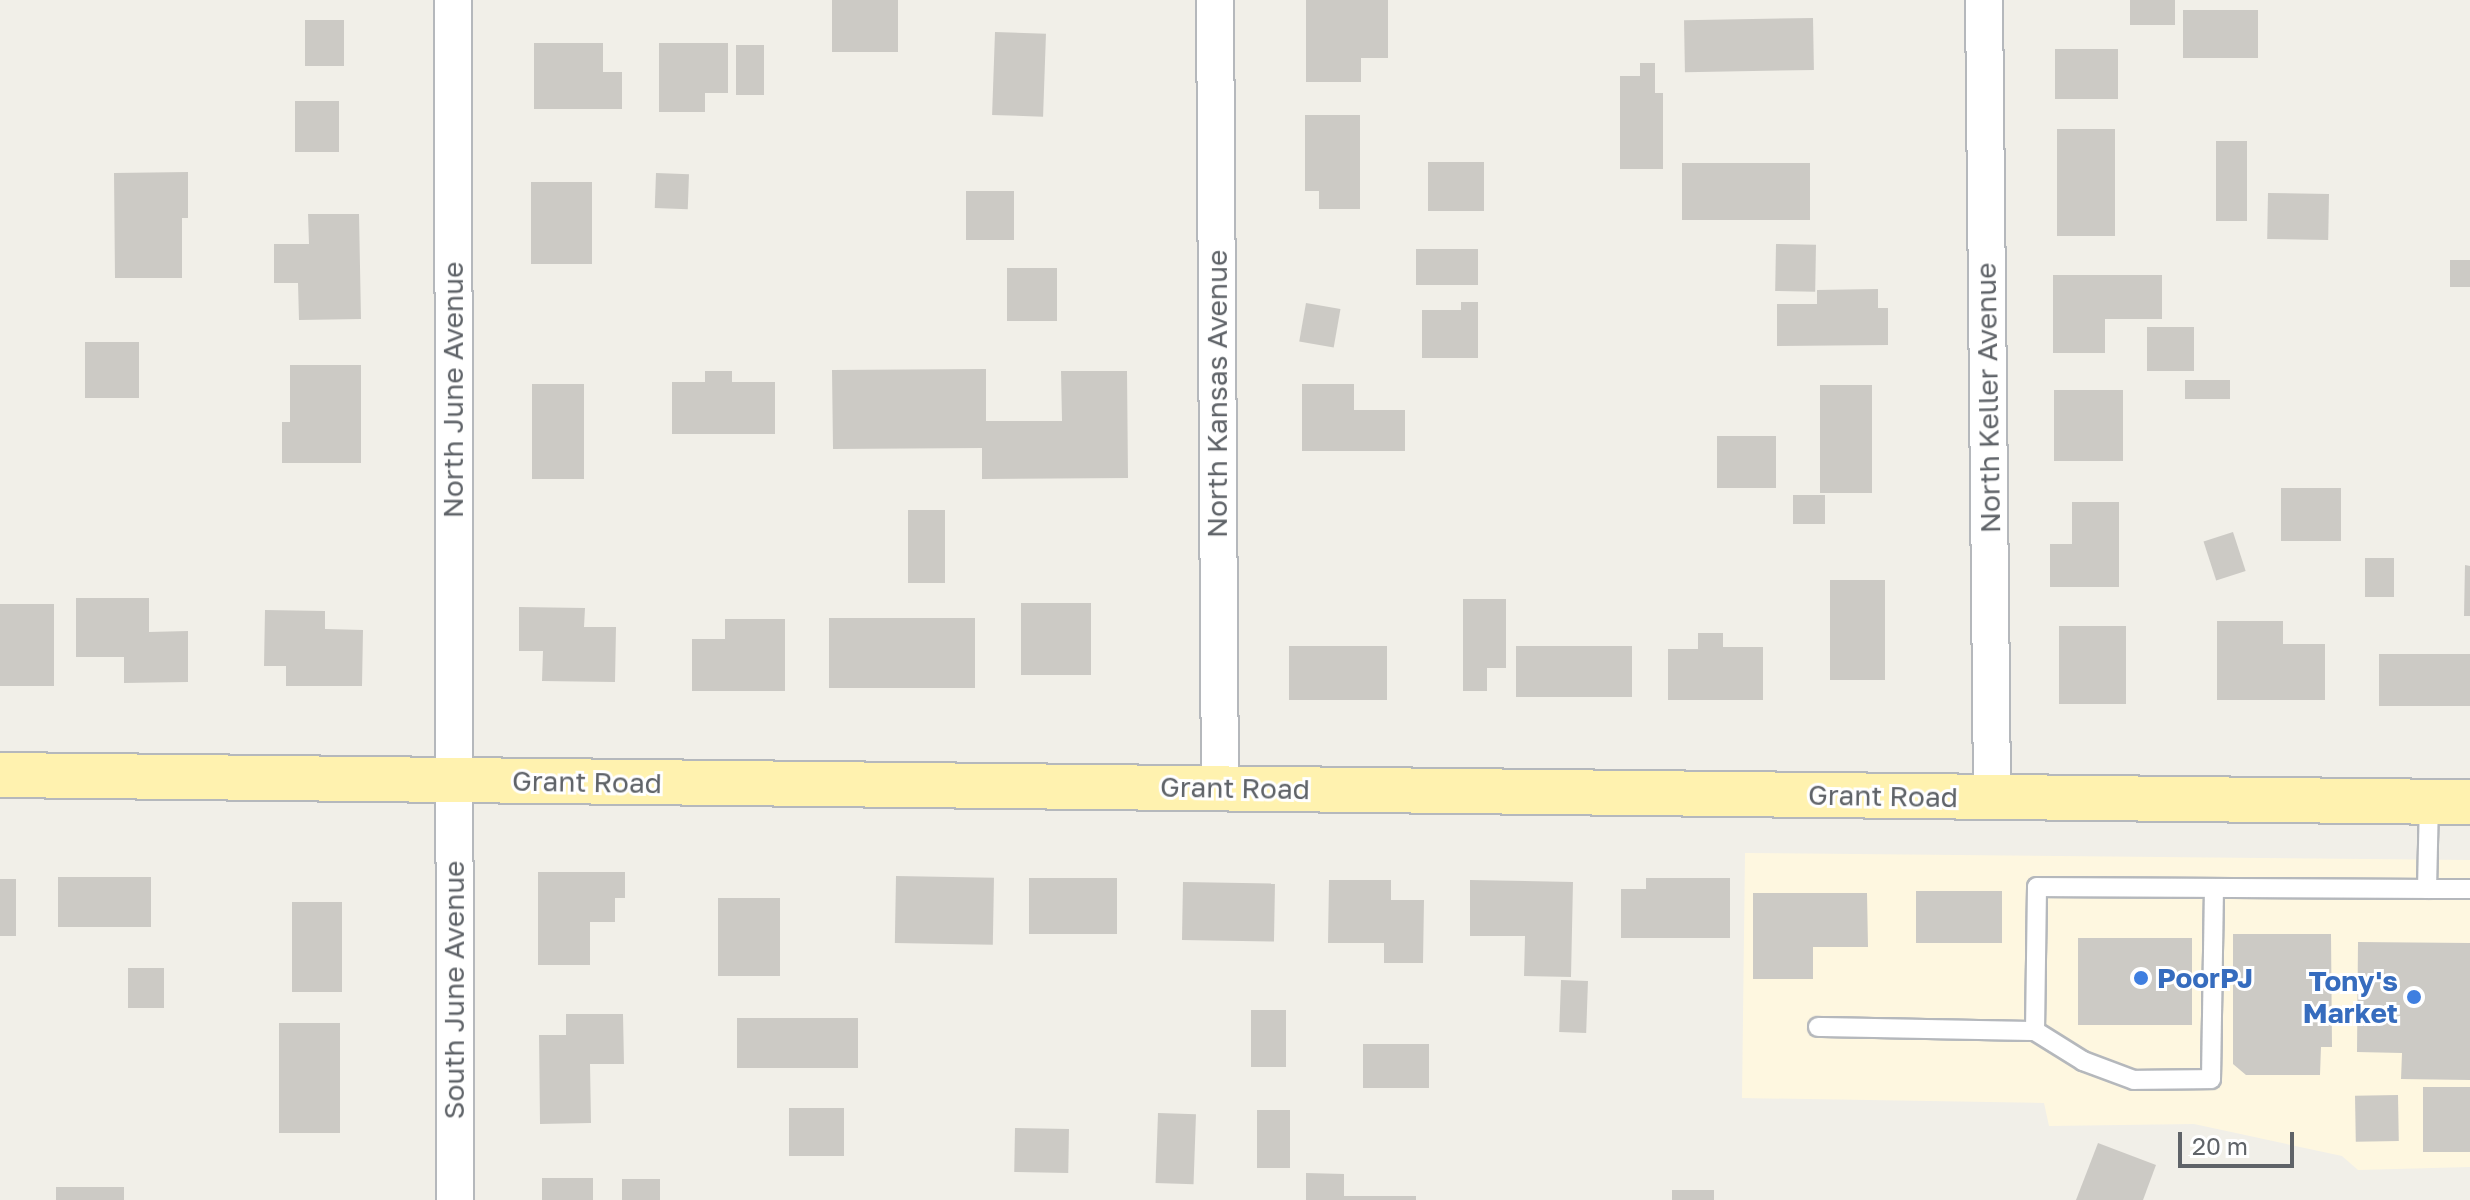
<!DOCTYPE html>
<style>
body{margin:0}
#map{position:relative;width:2470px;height:1200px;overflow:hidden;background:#f1efe8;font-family:"Golos Text",sans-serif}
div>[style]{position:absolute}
.commercial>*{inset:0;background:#fef7e0}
.building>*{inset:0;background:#cccac5;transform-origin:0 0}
.roads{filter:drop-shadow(2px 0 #b5b8bc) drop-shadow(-2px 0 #b5b8bc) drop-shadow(0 2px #b5b8bc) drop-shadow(0 -2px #b5b8bc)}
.lane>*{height:18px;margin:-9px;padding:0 9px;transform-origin:9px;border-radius:9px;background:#fff}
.street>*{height:36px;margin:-18px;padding:0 18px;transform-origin:18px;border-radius:18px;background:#fff}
.primary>*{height:44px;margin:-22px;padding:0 22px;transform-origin:22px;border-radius:22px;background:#fff2af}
.dots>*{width:22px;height:22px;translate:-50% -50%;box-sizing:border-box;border:4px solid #fff;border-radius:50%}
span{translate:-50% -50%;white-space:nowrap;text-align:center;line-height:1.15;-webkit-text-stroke:6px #fff;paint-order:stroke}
.street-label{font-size:28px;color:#5f6368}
.shop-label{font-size:28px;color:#366cbe;font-weight:700}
.left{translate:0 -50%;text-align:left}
.right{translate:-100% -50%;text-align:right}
.scale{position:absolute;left:2178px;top:1132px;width:116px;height:36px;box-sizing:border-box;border:4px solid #5f6368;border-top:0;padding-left:10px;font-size:24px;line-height:28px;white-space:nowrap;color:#5f6368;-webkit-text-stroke:6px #fff;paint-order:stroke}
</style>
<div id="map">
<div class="commercial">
<i style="clip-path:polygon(1745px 853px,2470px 860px,2470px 1167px,2358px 1170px,2342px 1156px,2194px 1124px,2049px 1126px,2044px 1103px,1742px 1098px)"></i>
</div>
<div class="building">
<i style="left:832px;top:0;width:66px;height:52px"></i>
<i style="clip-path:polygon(1306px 0,1388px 0,1388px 58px,1361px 58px,1361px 82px,1306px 82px)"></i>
<i style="left:2130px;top:0;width:45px;height:25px"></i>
<i style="left:2183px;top:10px;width:75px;height:48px"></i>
<i style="left:1813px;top:18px;width:52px;height:129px;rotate:89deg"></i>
<i style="left:305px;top:20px;width:39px;height:46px"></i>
<i style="left:995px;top:32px;width:51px;height:83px;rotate:2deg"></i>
<i style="clip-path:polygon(534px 43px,603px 43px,603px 72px,622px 72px,622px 109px,534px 109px)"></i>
<i style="clip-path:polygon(659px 43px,728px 43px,728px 93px,705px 93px,705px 112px,659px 112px)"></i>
<i style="left:736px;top:45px;width:28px;height:50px"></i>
<i style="left:2055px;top:49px;width:63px;height:50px"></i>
<i style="clip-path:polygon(1640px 63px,1655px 63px,1655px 93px,1663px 93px,1663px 169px,1620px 169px,1620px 76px,1640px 76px)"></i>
<i style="left:295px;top:101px;width:44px;height:51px"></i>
<i style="clip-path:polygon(1305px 115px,1360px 115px,1360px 209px,1319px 209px,1319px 191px,1305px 191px)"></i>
<i style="left:2057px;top:129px;width:58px;height:107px"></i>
<i style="left:2216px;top:141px;width:31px;height:80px"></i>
<i style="left:1428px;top:162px;width:56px;height:49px"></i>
<i style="left:1682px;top:163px;width:128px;height:57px"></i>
<i style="clip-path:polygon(188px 172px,188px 218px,182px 218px,182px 278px,115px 278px,114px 173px)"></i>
<i style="left:656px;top:173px;width:33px;height:35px;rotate:2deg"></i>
<i style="left:531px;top:182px;width:61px;height:82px"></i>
<i style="left:1014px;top:191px;width:49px;height:48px;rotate:90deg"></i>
<i style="left:2268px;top:193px;width:61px;height:46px;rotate:1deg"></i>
<i style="clip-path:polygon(308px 214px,359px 214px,361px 319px,299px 320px,298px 283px,274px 283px,274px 244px,309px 244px)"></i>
<i style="left:1776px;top:244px;width:40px;height:47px;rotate:1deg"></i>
<i style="left:1416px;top:249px;width:62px;height:36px"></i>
<i style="left:2470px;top:260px;width:27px;height:20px;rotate:90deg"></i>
<i style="left:1007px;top:268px;width:50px;height:53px"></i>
<i style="clip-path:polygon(2053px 275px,2162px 275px,2162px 319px,2105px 319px,2105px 353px,2053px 353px)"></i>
<i style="clip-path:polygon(1878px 289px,1878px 308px,1888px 308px,1888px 345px,1777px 346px,1777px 304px,1817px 304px,1817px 290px)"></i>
<i style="clip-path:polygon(1461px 302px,1478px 302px,1478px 358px,1422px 358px,1422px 310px,1461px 310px)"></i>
<i style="left:1306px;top:303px;width:35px;height:39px;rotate:10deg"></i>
<i style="left:2147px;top:327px;width:47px;height:44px"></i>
<i style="left:85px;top:342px;width:54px;height:56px"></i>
<i style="clip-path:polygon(290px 365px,361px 365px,361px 463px,282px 463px,282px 422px,290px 422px)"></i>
<i style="clip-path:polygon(986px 369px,986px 421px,1062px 421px,1061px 371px,1127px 371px,1128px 478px,982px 479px,982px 448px,833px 449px,832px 370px)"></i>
<i style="clip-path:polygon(705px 371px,732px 371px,732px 382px,775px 382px,775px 434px,672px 434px,672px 382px,705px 382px)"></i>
<i style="left:2185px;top:380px;width:45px;height:19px"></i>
<i style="left:584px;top:384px;width:95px;height:52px;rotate:90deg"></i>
<i style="clip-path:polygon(1302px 384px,1354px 384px,1354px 410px,1405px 410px,1405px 451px,1302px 451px)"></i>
<i style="left:1820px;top:385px;width:52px;height:108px"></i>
<i style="left:2054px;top:390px;width:69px;height:71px"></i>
<i style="left:1717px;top:436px;width:59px;height:52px"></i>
<i style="left:2281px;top:488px;width:60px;height:53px"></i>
<i style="left:1793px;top:495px;width:32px;height:29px"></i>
<i style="clip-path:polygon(2072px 502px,2119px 502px,2119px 587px,2050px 587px,2050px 544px,2072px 544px)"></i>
<i style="left:908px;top:510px;width:37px;height:73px"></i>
<i style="left:2233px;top:532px;width:41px;height:31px;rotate:72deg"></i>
<i style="left:2365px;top:558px;width:29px;height:39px"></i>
<i style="clip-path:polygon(2465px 565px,2470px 566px,2470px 616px,2464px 616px)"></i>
<i style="left:1830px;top:580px;width:55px;height:100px"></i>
<i style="clip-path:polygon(76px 598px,149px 598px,149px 632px,188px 631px,188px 682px,124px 683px,124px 657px,76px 657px)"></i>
<i style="clip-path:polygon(1463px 599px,1506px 599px,1506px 668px,1487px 668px,1487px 691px,1463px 691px)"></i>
<i style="left:1021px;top:603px;width:70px;height:72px"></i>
<i style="left:0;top:604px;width:54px;height:82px"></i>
<i style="clip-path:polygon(519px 607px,585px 608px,584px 627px,616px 627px,615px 682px,542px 681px,543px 651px,519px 651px)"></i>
<i style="clip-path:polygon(265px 610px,325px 611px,325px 629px,363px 630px,362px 686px,286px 686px,286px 666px,264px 666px)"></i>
<i style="left:975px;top:618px;width:70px;height:146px;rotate:90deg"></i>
<i style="clip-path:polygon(725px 619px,785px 619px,785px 691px,692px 691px,692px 639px,725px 639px)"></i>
<i style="clip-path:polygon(2217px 621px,2283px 621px,2283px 644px,2325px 644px,2325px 700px,2217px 700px)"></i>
<i style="left:2059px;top:626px;width:67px;height:78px"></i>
<i style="clip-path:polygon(1698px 633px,1723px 633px,1723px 647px,1763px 647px,1763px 700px,1668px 700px,1668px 649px,1698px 649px)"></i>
<i style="left:1289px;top:646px;width:98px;height:54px"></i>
<i style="left:1516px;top:646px;width:116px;height:51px"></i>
<i style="left:2379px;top:654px;width:91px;height:52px"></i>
<i style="clip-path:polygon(538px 872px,625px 872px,625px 898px,615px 898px,615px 922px,590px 922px,590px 965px,538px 965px)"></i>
<i style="left:896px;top:876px;width:98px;height:67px;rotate:1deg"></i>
<i style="left:58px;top:877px;width:93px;height:50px"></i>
<i style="left:1029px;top:878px;width:88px;height:56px"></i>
<i style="clip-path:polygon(1646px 878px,1730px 878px,1730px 938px,1621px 938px,1621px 889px,1646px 889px)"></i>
<i style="left:0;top:879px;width:16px;height:57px"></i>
<i style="clip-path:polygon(1329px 880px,1391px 880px,1391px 900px,1424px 900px,1423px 963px,1384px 963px,1384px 943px,1328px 943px)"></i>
<i style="clip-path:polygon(1470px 880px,1573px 882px,1571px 977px,1524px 976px,1525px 936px,1470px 936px)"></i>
<i style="left:1183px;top:882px;width:92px;height:58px;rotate:1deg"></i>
<i style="left:1916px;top:891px;width:86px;height:52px"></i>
<i style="clip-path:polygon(1753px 893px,1867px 893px,1868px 947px,1813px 947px,1813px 979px,1753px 979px)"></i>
<i style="left:718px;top:898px;width:62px;height:78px"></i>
<i style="left:292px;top:902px;width:50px;height:90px"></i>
<i style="clip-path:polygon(2233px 934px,2331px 934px,2332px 1047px,2321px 1047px,2320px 1075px,2246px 1075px,2233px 1064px)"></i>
<i style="left:2078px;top:938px;width:114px;height:87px"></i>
<i style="clip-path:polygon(2358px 942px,2470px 943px,2470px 1080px,2401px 1079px,2402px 1053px,2357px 1052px)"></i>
<i style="left:128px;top:968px;width:36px;height:40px"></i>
<i style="left:1561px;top:980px;width:27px;height:52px;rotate:2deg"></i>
<i style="left:1251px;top:1010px;width:35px;height:57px"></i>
<i style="clip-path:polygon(566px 1014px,623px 1014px,624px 1064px,590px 1064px,591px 1123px,540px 1124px,539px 1035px,566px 1035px)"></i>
<i style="left:737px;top:1018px;width:121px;height:50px"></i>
<i style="left:279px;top:1023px;width:61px;height:110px"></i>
<i style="left:1363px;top:1044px;width:66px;height:44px"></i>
<i style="left:2423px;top:1087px;width:47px;height:65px"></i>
<i style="left:2398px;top:1095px;width:46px;height:43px;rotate:89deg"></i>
<i style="left:789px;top:1108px;width:55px;height:48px"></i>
<i style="left:1257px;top:1110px;width:33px;height:58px"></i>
<i style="left:1158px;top:1113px;width:38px;height:70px;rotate:2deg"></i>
<i style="left:1015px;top:1128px;width:54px;height:44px;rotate:1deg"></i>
<i style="clip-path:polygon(2098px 1143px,2156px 1165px,2143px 1200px,2076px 1200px)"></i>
<i style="clip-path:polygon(1306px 1173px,1344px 1174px,1344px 1196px,1416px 1196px,1416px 1200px,1306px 1200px)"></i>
<i style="left:542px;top:1178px;width:51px;height:22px"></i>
<i style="left:622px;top:1179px;width:38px;height:21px"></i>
<i style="left:56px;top:1187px;width:68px;height:13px"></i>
<i style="left:1672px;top:1190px;width:42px;height:10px"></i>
</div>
<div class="roads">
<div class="lane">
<i style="left:2427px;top:889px;width:43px"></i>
<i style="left:1818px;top:1027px;width:217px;rotate:1.1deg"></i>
<i style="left:2035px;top:1031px;width:144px;rotate:-89.2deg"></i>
<i style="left:2037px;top:887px;width:390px;rotate:0.3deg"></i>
<i style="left:2427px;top:889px;width:87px;rotate:-88.7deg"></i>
<i style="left:2035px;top:1031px;width:57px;rotate:32deg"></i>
<i style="left:2083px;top:1061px;width:54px;rotate:20.4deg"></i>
<i style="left:2134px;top:1080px;width:77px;rotate:-0.7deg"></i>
<i style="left:2211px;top:1079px;width:191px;rotate:-89.1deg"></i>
</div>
<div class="street">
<i style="left:453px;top:0;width:1200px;rotate:89.9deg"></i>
<i style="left:1215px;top:0;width:788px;rotate:89.64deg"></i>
<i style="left:1984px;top:0;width:797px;rotate:89.42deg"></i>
</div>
<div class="primary">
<i style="left:0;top:775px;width:2470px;rotate:0.63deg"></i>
</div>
</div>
<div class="dots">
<i style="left:2141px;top:978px;background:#3f7fe0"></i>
<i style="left:2414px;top:997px;background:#3f7fe0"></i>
</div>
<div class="street-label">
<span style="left:453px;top:390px;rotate:-90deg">North June Avenue</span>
<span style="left:1217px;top:394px;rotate:-90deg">North Kansas Avenue</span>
<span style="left:1988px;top:398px;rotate:-91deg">North Keller Avenue</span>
<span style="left:587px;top:782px;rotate:1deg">Grant Road</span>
<span style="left:1235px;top:788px;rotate:1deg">Grant Road</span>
<span style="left:1883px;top:796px;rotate:1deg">Grant Road</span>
<span style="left:454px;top:990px;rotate:-90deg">South June Avenue</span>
</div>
<div class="shop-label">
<span class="left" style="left:2157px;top:978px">PoorPJ</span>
<span class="right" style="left:2398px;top:997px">Tony's<br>Market</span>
</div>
<div class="scale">20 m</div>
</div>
